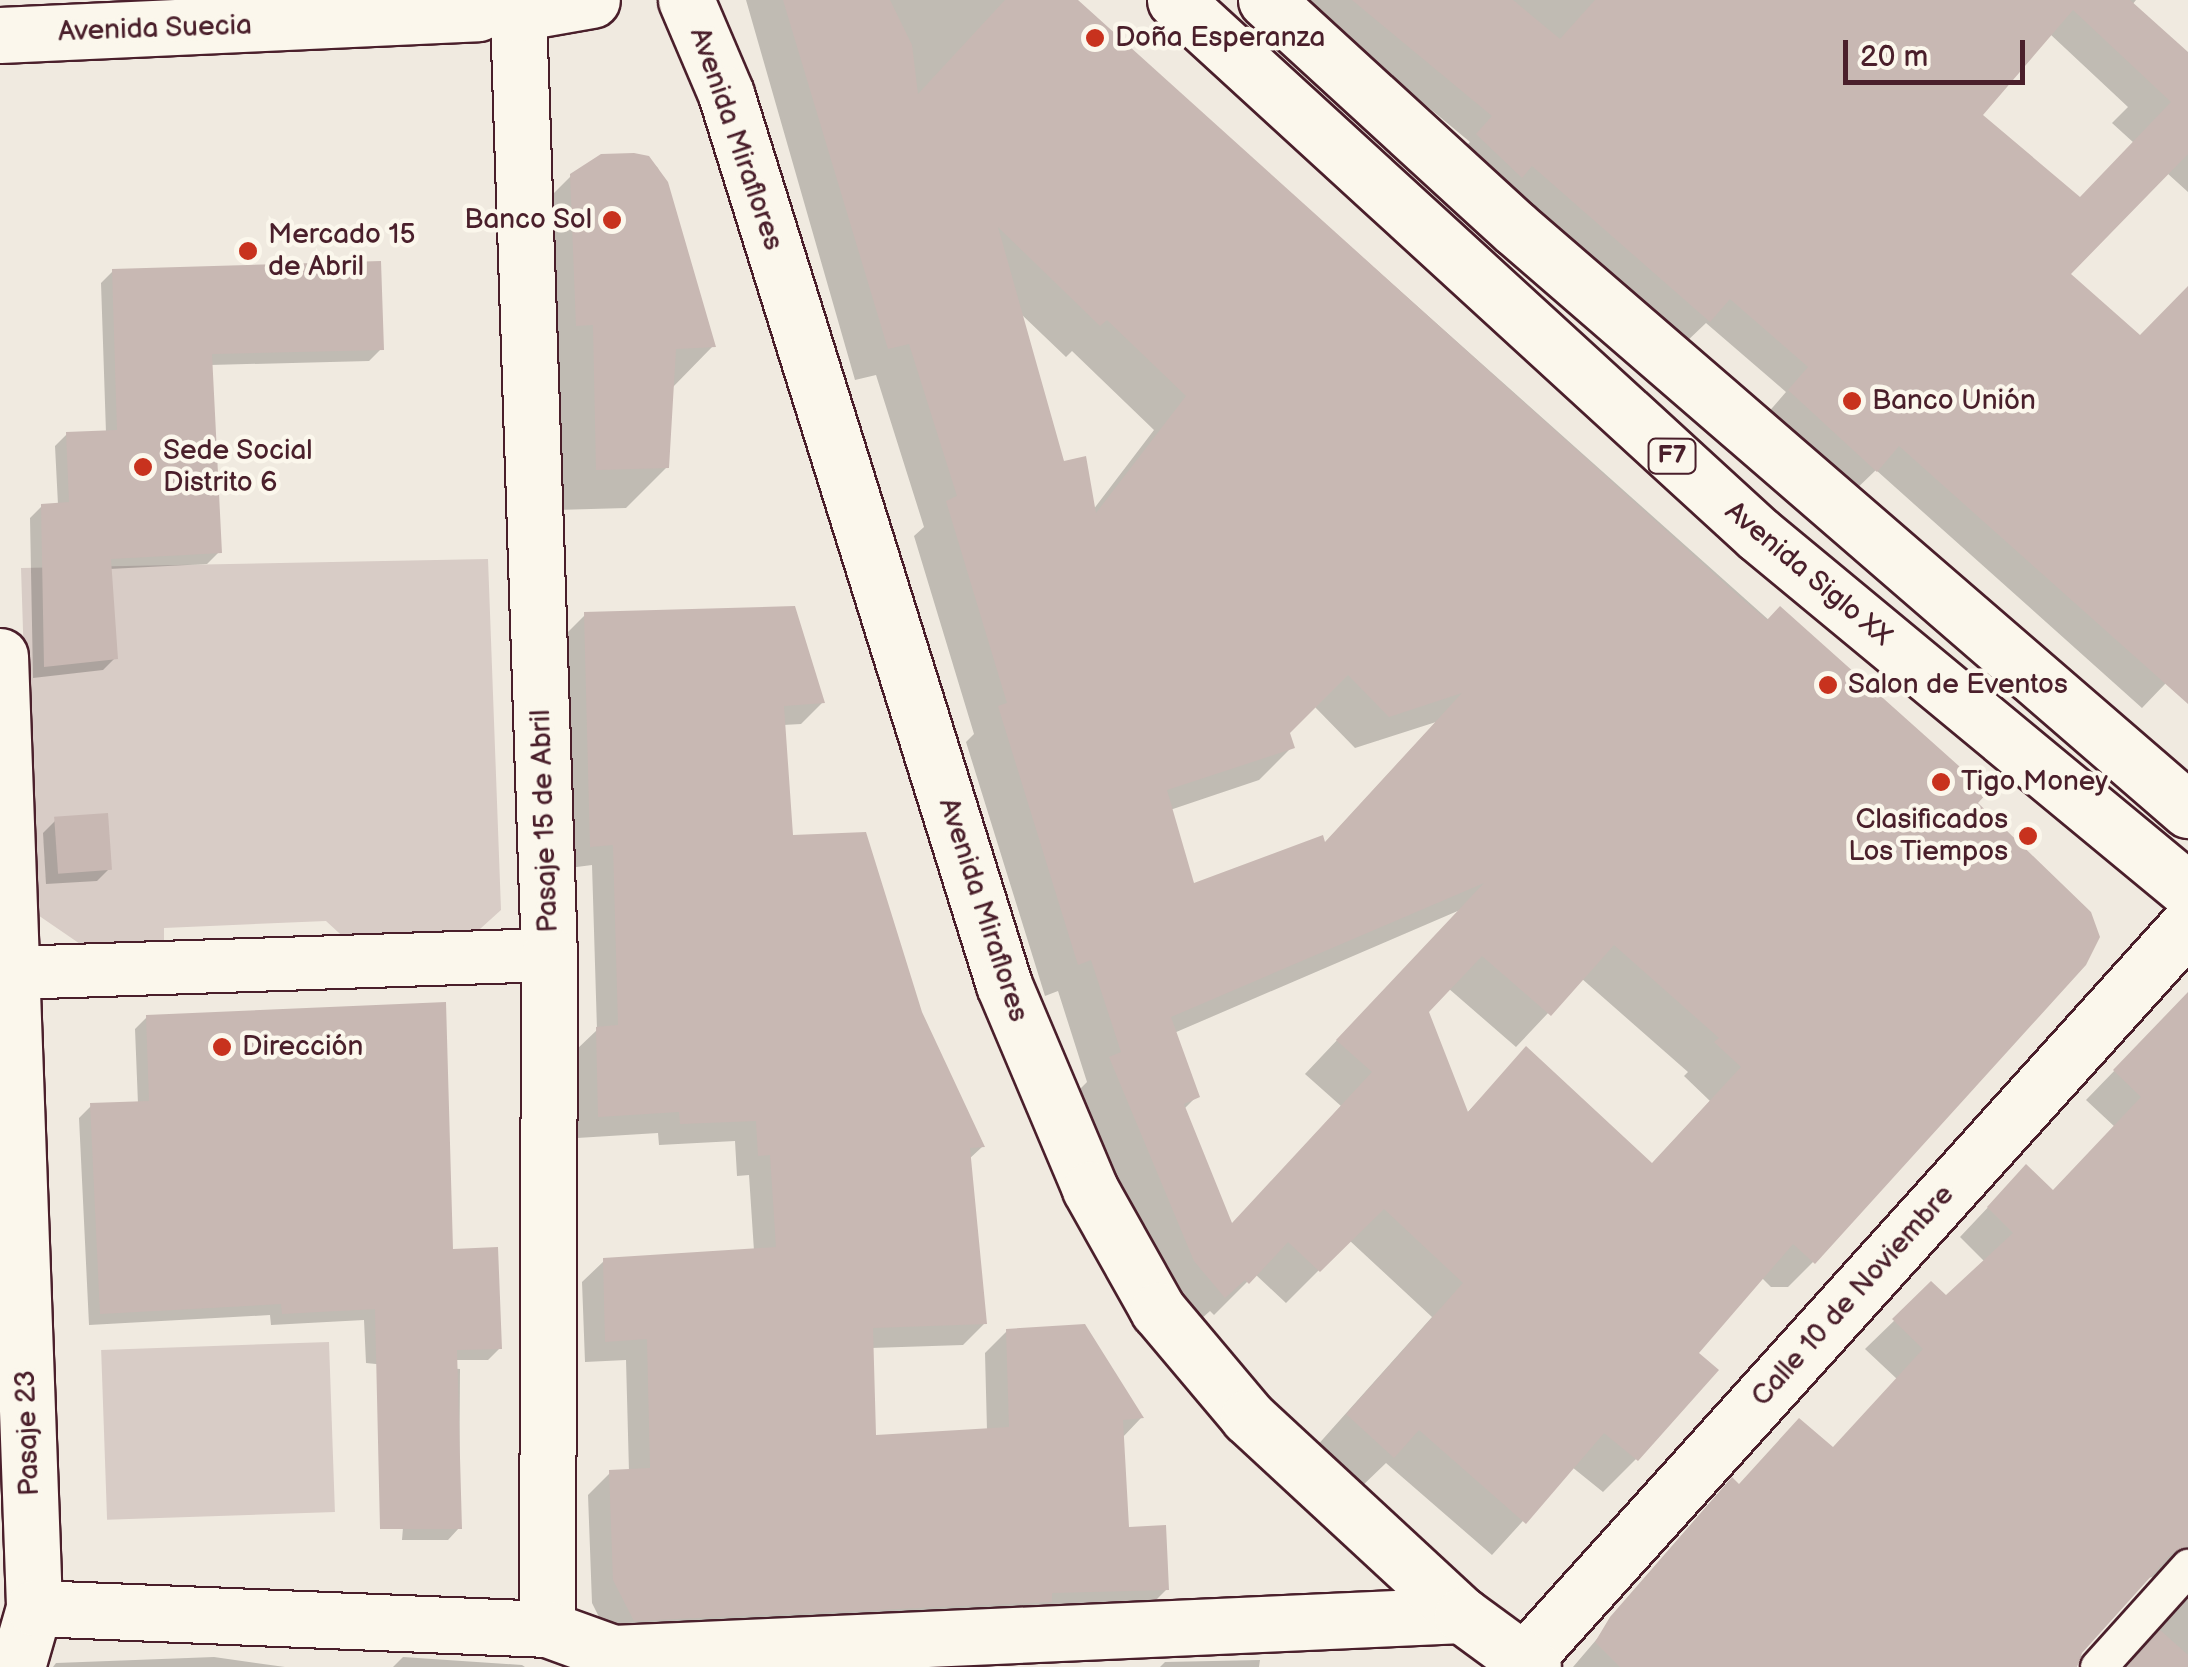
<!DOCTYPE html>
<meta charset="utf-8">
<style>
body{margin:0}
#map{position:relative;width:2188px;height:1667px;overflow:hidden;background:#f0eae0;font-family:"Balsamiq Sans",sans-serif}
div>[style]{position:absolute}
.green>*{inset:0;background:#d8ccc6;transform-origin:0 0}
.shadow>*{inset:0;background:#0003}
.building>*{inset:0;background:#c8b8b3;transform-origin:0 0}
.roads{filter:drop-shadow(2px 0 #4a1f2b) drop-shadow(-2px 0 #4a1f2b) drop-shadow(0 2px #4a1f2b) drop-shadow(0 -2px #4a1f2b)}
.service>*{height:35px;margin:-17.5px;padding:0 17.5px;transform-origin:17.5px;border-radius:17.5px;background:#fbf7ec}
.pedestrian>*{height:52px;margin:-26px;padding:0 26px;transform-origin:26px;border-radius:26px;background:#fbf7ec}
.minor>*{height:55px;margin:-27.5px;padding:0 27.5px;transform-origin:27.5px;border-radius:27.5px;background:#fbf7ec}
.tertiary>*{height:55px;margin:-27.5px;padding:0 27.5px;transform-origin:27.5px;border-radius:27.5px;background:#fbf7ec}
.secondary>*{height:55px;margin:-27.5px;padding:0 27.5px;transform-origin:27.5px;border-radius:27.5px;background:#fbf7ec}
.trunk>*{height:55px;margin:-27.5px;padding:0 27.5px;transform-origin:27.5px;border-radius:27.5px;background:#fbf7ec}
.dots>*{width:28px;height:28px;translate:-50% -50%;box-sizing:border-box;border:5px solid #fbf7ec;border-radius:50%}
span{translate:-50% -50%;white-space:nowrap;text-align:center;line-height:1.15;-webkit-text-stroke:9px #fbf7ec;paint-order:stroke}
.shield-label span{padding:2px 8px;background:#fbf7ec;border:2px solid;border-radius:8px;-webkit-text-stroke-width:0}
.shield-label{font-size:25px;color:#4a1f2b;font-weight:700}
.street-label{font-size:28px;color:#4a1f2b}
.poi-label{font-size:28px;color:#4a1f2b}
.left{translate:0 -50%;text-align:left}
.right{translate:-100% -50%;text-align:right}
.scale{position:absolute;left:1843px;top:40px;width:182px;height:45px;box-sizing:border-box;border:5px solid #4a1f2b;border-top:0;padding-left:12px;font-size:30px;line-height:35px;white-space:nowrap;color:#4a1f2b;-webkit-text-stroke:8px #fbf7ec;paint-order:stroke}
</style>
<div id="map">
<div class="green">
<i style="clip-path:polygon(488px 559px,501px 910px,470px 938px,351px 944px,326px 921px,164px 928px,164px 944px,86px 948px,32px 911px,21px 568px)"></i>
<i style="left:329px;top:1342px;width:170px;height:228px;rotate:88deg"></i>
</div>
<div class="shadow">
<i style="clip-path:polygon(evenodd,746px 0,1074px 0,1974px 803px,1822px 1253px,1788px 1287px,1771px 1287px,1761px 1277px,1696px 1353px,1636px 1459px,1603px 1492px,1572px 1467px,1492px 1555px,1386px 1463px,1359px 1489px,1315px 1448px,1432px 1317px,1349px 1240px,1286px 1303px,1255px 1274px,1214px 1315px,1210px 1311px,1190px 1329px,1173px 1312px,1077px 1092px,1087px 1082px,1058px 991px,1045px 996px,966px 742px,974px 734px,914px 536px,924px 527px,876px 375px,855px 380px,746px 0,1020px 313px,1066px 357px,1072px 351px,1154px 430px,1093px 510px,1063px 464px,1020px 313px,746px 0,1314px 706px,1355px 748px,1436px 722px,1323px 845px,1193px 886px,1170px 810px,1259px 780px,1292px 747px,1287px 733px,1314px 706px,746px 0,1460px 910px,1305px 1074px,1341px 1106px,1231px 1226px,1183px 1110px,1197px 1096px,1174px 1033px,1460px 910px,746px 0,1581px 978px,1688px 1072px,1684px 1076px,1710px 1101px,1651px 1165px,1526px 1050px,1466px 1114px,1426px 1011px,1448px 988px,1516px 1047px,1581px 978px)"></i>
<i style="clip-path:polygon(evenodd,1262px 0,2136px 0,2132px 5px,2188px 54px,2188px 192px,2167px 173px,2068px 275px,2139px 339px,2188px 299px,2188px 660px,2142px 708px,1876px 470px,1851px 494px,1766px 415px,1786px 392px,1706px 323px,1684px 344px,1454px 159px,1470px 142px,1333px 28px,1262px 0,2050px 34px,2128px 107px,2112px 123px,2134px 143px,2080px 200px,1980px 115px,2050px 34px)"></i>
<i style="clip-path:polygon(648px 159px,658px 168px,713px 346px,672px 388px,667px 467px,626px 508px,556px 510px,530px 217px,571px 176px)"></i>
<i style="clip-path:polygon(113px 271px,381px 349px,369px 361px,210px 365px,219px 552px,207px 564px,109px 569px,115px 658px,103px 670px,33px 678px,30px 518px,42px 506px,58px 505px,55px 446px,67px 434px,106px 433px,101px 283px)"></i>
<i style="clip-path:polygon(585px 615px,822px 703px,801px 724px,783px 725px,791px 838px,919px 1013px,982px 1147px,968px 1160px,985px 1323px,963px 1345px,871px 1348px,873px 1438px,987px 1431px,985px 1353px,1007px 1331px,1141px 1418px,1122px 1438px,1126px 1530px,1167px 1589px,1145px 1611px,651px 1640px,600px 1619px,592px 1603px,588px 1495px,610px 1473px,629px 1472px,626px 1360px,585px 1362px,582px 1282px,604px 1261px,754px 1251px,749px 1175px,737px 1176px,735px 1141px,659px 1145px,658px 1133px,577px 1138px,575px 1051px,597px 1030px,592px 865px,569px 868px,563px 637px)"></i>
<i style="clip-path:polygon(55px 821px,109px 869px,97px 881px,46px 884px,43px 833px)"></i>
<i style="clip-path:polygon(2180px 1003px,2188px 1009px,2188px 1667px,2127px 1667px,2181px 1601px,2175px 1580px,2162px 1574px,2145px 1579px,2080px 1651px,2076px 1667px,1573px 1667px,1732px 1481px,1738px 1486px,1832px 1450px,1897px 1379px,1865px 1349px,1931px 1285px,1946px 1298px,1985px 1262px,1960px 1237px,2026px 1167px,2052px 1193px,2115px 1127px,2086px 1100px)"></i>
<i style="clip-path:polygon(147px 1017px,451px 1252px,500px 1348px,488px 1360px,454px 1360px,446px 1368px,460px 1369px,459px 1528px,448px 1540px,402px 1540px,415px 1379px,425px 1369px,366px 1363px,364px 1320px,271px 1325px,270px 1315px,89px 1325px,79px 1118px,91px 1106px,138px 1104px,135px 1029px)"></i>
<i style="clip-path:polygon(214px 1657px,285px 1667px,53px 1667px,56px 1663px)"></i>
<i style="clip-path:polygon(403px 1657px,522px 1665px,525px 1667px,393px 1667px)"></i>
<i style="clip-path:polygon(1260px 1660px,1259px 1667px,1160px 1667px,1165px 1662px)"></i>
</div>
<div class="building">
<i style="clip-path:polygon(evenodd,783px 0,890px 0,912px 45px,918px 94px,1005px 0,1078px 0,1742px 599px,1767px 620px,1780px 606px,1950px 758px,1988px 792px,1978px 803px,2091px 912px,2100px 937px,2086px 965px,1815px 1264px,1793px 1244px,1699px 1353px,1719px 1370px,1638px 1461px,1604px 1433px,1526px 1524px,1419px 1430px,1394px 1458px,1346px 1414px,1463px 1283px,1384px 1209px,1320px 1272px,1288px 1242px,1249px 1284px,1245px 1280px,1225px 1298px,1194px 1261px,1109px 1057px,1121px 1052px,1091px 960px,1078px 965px,998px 706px,1007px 703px,946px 501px,957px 496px,909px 344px,888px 349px,783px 0,998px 227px,1100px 326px,1107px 320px,1186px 396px,1096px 513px,1086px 456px,1064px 461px,998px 227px,783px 0,1348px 675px,1389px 717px,1462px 693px,1325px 842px,1323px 835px,1194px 883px,1167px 790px,1295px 748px,1290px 733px,1348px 675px,783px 0,1484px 883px,1336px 1040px,1372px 1072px,1232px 1223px,1184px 1104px,1200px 1097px,1171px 1017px,1484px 883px,783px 0,1614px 945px,1719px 1038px,1714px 1042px,1741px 1067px,1652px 1163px,1526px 1046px,1468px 1112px,1429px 1012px,1482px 956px,1551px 1016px,1614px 945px)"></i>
<i style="clip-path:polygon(evenodd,1352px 0,1513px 0,1560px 39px,1595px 0,2130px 0,2188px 52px,2188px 154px,2071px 274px,2140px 335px,2188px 286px,2188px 704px,1899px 446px,1877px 472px,1788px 390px,1808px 367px,1730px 299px,1710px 322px,1532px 166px,1522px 178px,1476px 134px,1492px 116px,1352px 0,2073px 10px,2171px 102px,2080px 197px,1983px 115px,2073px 10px)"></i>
<i style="clip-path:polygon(634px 153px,649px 156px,668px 182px,716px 347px,676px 349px,669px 468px,596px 470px,593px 325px,576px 326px,570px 174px,601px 154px)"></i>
<i style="clip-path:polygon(381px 261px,384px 350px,212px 354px,222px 553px,111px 559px,118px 659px,44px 667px,41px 504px,69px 502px,66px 432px,117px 430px,112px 269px)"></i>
<i style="clip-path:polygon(795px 606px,825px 703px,784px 706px,793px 835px,866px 832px,922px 1012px,985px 1147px,970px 1148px,987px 1324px,873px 1328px,876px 1435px,1009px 1427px,1006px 1329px,1085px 1324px,1144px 1418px,1123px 1420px,1129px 1527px,1166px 1525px,1169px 1590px,1052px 1593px,1052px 1602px,634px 1621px,613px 1580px,609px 1470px,650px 1468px,647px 1339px,605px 1342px,603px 1258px,776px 1247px,770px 1155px,758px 1156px,756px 1121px,680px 1124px,679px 1112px,598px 1117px,596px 1027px,618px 1025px,613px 845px,590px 847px,584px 612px)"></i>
<i style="left:108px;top:813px;width:57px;height:54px;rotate:86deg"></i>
<i style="clip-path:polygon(2188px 992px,2188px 1546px,2172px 1553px,2082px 1653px,2077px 1667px,1620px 1667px,1595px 1642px,1610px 1617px,1732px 1477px,1739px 1484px,1799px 1418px,1833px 1447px,1923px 1349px,1892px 1319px,1931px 1281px,1946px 1295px,2013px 1233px,1987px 1207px,2026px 1164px,2053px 1190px,2141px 1097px,2113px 1070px)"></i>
<i style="clip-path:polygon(446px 1002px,453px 1249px,498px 1247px,502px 1349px,457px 1350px,462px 1529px,380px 1529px,375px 1309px,282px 1314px,281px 1304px,100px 1314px,90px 1103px,149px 1101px,146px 1015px)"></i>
<i style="clip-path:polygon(2160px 1630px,2188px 1655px,2188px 1667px,2127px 1667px)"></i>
</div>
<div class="roads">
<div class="service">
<i style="left:2098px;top:1667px;width:135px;rotate:-48deg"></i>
</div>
<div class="pedestrian">
<i style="left:12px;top:973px;width:537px;rotate:-1.92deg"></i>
</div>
<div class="minor">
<i style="left:518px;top:13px;width:943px;rotate:88.12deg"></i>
<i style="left:549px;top:955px;width:674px;rotate:90.17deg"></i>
<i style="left:0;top:656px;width:953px;rotate:87.95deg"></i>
<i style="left:34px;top:1608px;width:61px;rotate:106.1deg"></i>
<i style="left:34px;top:1608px;width:513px;rotate:2.34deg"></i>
<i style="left:547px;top:1629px;width:70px;rotate:20deg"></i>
<i style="left:613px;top:1653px;width:850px;rotate:-2.56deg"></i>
<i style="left:1518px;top:1667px;width:1000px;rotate:-47.92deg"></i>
</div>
<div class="tertiary">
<i style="left:686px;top:0;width:102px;rotate:66.9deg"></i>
<i style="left:726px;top:94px;width:933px;rotate:72.67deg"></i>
<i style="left:1004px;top:985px;width:221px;rotate:67.1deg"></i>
<i style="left:1090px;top:1189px;width:139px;rotate:60.7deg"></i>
<i style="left:1158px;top:1310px;width:140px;rotate:49.9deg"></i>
<i style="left:1248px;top:1417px;width:292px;rotate:42.8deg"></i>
<i style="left:1462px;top:1615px;width:88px;rotate:36.2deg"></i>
</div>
<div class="secondary">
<i style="left:0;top:35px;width:478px;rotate:-2.6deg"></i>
</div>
<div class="trunk">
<i style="left:423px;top:0;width:96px;rotate:7.8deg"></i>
<i style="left:518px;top:13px;width:75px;rotate:-10deg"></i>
<i style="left:1175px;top:0;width:791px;rotate:42.49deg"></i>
<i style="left:1758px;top:534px;width:558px;rotate:39.62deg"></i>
<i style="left:1266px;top:0;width:338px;rotate:42.5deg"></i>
<i style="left:1515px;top:228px;width:890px;rotate:40.85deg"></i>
</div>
</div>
<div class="dots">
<i style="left:1095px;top:38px;background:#c8321e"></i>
<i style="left:612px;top:220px;background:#c8321e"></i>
<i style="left:248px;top:251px;background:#c8321e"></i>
<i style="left:1852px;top:401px;background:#c8321e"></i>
<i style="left:143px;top:467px;background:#c8321e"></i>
<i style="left:1828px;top:685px;background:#c8321e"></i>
<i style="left:1941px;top:782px;background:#c8321e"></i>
<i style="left:2028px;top:836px;background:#c8321e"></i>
<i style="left:222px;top:1047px;background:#c8321e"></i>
</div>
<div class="shield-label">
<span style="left:1672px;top:456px">F7</span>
</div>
<div class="street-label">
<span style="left:155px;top:29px;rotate:-2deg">Avenida Suecia</span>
<span style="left:736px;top:139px;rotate:71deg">Avenida Miraflores</span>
<span style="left:1808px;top:574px;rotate:40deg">Avenida Siglo XX</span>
<span style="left:545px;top:821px;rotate:-92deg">Pasaje 15 de Abril</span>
<span style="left:983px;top:910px;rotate:72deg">Avenida Miraflores</span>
<span style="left:1853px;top:1296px;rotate:-48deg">Calle 10 de Noviembre</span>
<span style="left:28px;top:1433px;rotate:-92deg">Pasaje 23</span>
</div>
<div class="poi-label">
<span class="left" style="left:1115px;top:38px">Doña Esperanza</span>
<span class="right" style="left:592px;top:220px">Banco Sol</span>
<span class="left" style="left:268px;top:251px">Mercado 15<br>de Abril</span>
<span class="left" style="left:1872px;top:401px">Banco Unión</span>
<span class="left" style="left:163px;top:467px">Sede Social<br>Distrito 6</span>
<span class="left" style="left:1848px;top:685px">Salon de Eventos</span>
<span class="left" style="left:1961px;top:782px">Tigo Money</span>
<span class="right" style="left:2008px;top:836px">Clasificados<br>Los Tiempos</span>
<span class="left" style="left:242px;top:1047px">Dirección</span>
</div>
<div class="scale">20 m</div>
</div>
